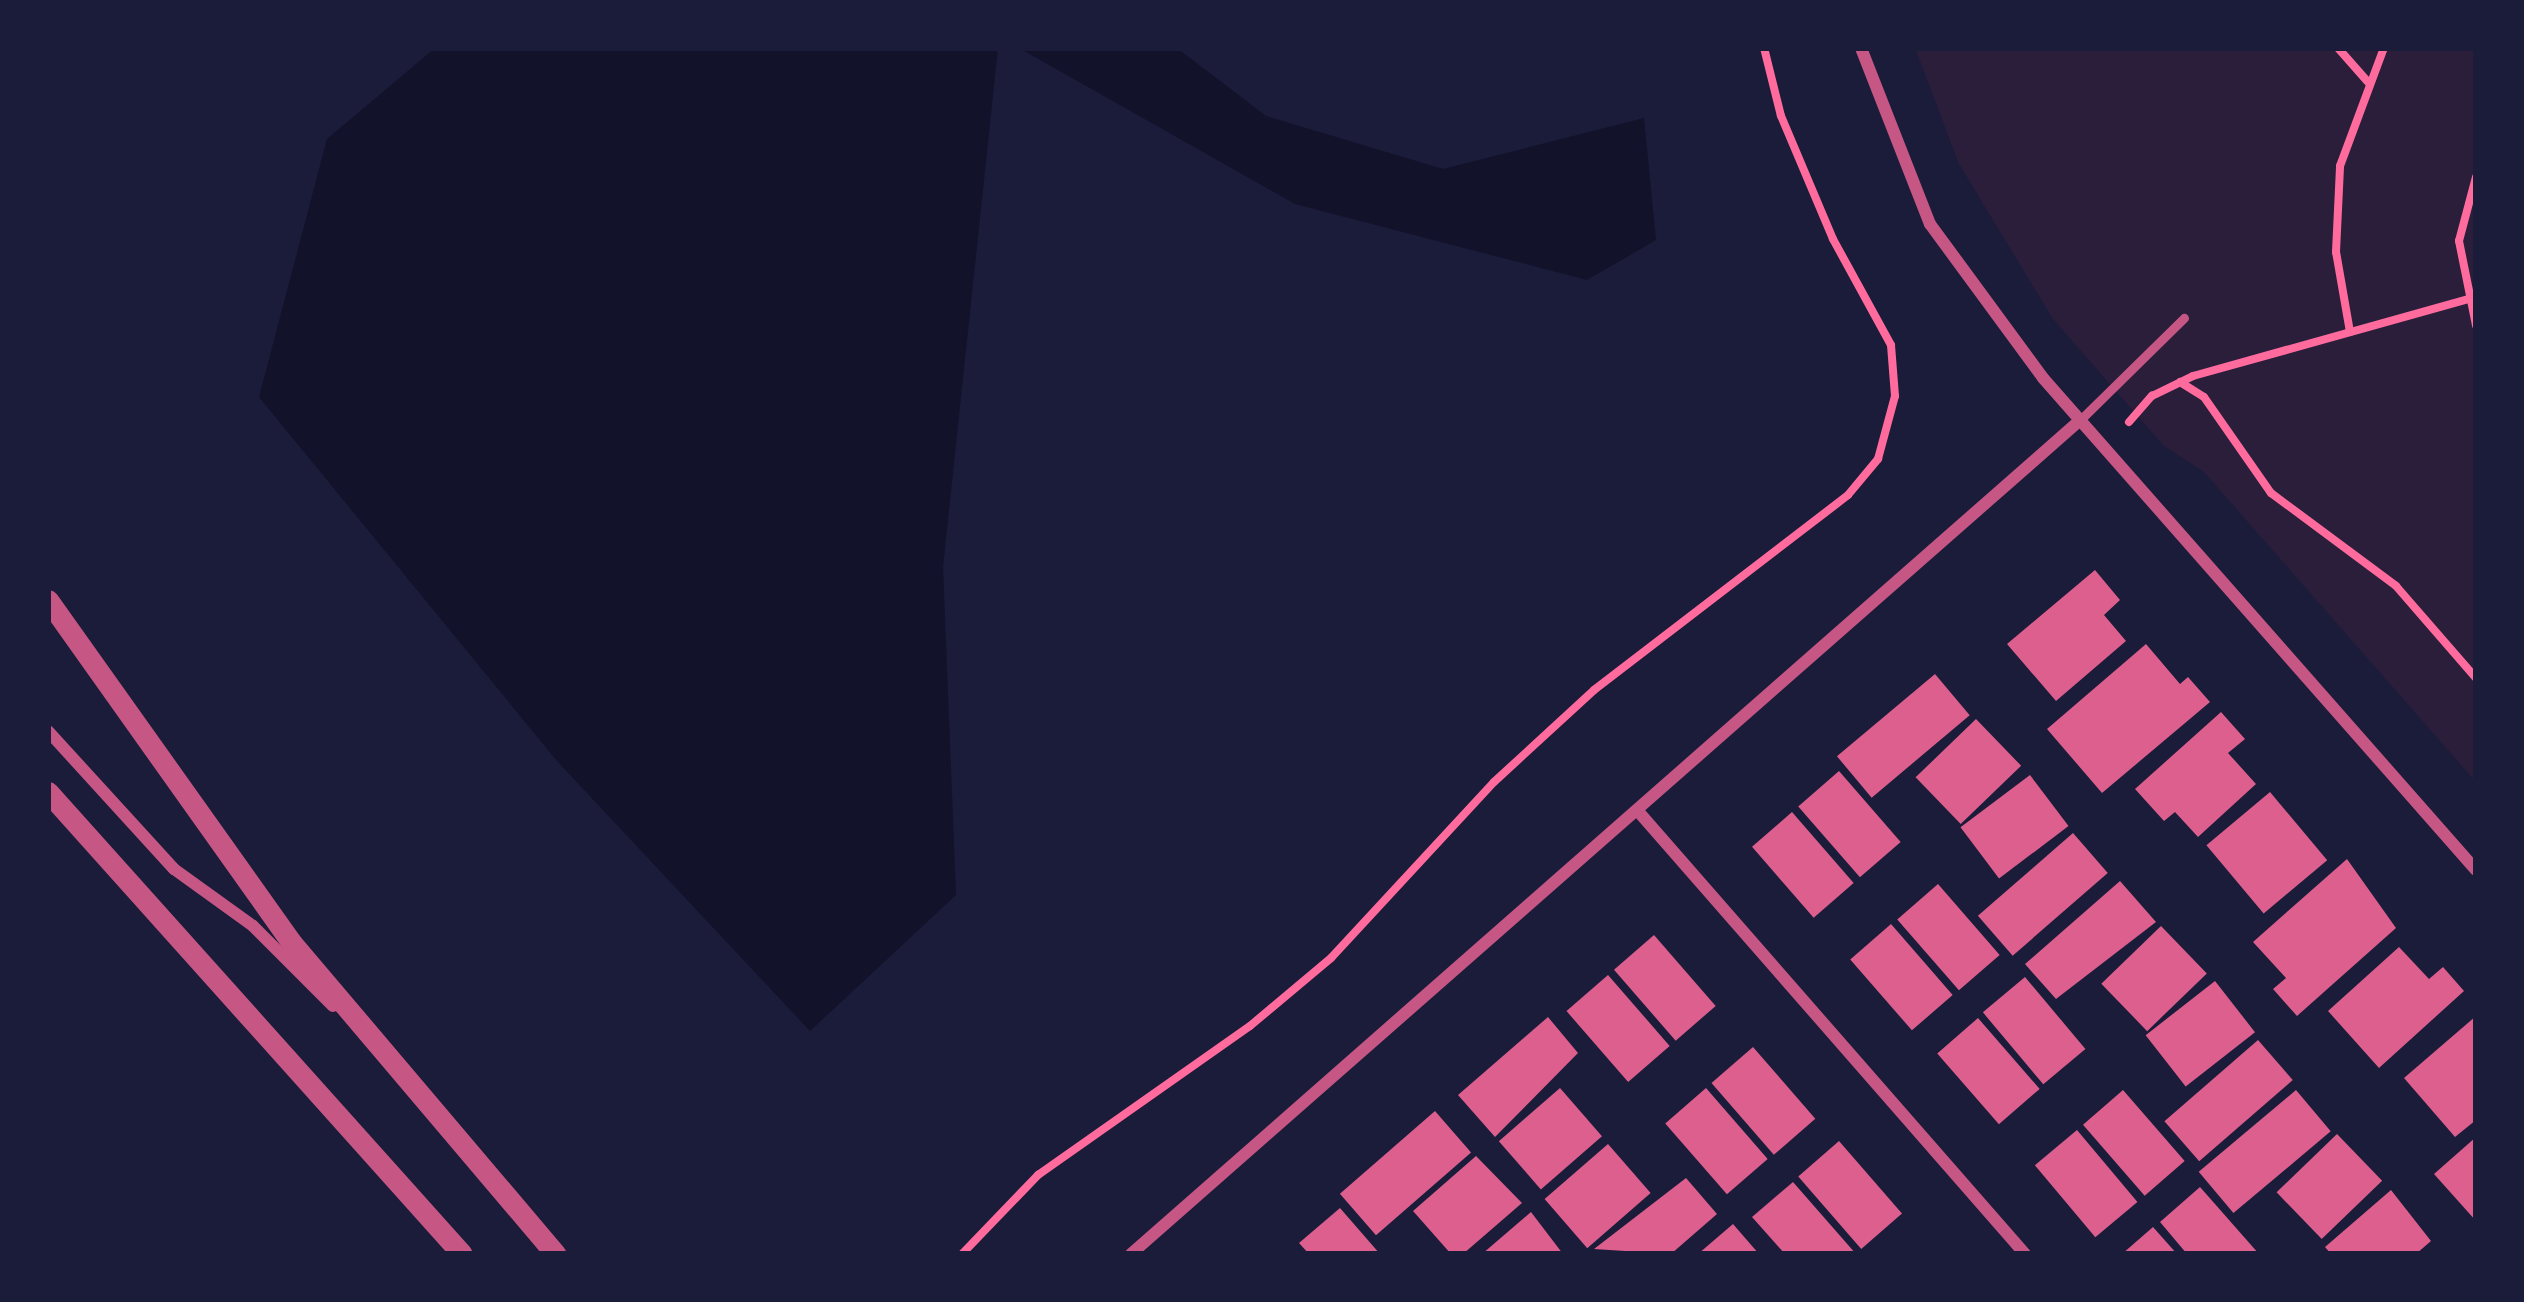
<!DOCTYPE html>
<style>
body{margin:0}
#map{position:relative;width:2524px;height:1302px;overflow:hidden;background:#1b1b3a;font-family:"Fira Sans",sans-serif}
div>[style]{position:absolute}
.green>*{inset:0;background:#2a1e3b}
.water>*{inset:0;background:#12122b}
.building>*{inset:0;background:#dd5f8e;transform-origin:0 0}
.path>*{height:8px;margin:-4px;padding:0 4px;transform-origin:4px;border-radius:4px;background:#ff6b9d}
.service>*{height:9px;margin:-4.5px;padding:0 4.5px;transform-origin:4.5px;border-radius:4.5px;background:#c65784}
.minor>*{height:12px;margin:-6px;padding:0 6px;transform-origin:6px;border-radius:6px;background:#c65784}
.tertiary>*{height:21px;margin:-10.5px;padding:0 10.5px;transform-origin:10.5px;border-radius:10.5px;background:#c65784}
span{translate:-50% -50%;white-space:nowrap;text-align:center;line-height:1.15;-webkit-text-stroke:9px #1b1b3a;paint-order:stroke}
.frame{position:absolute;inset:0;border:51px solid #1b1b3a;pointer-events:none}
</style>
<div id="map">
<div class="green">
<i style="clip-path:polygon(1915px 48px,2476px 48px,2476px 782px,2204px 472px,2163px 445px,2053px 319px,1959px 164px)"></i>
</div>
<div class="water">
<i style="clip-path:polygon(435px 48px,998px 48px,943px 567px,956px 895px,810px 1031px,557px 761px,259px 397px,327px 139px)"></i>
<i style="clip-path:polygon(1019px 48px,1177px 48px,1266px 116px,1443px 169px,1644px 118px,1656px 240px,1587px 280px,1295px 204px)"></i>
</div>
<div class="building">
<i style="clip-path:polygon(2095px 570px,2120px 600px,2104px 615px,2126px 641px,2056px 701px,2007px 644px)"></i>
<i style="clip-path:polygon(2146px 644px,2180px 684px,2188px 677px,2210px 702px,2102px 793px,2047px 729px)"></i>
<i style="left:1935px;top:674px;width:54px;height:128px;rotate:50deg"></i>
<i style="clip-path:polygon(2221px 712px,2245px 739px,2228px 753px,2256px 784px,2198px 837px,2175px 812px,2164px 821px,2135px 789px)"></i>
<i style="left:1976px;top:719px;width:65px;height:84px;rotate:46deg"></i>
<i style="left:1839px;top:771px;width:94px;height:54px;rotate:49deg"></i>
<i style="left:2030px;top:775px;width:64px;height:87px;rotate:53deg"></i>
<i style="left:2270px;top:792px;width:89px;height:83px;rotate:50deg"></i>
<i style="left:1792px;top:812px;width:94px;height:53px;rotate:49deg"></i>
<i style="left:2073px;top:833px;width:53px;height:126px;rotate:49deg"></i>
<i style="clip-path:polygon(2347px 859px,2396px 928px,2297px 1016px,2273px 989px,2286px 978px,2253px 942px)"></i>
<i style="clip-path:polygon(2120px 881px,2156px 922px,2056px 999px,2025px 964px)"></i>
<i style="left:1938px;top:884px;width:94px;height:54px;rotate:49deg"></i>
<i style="left:1891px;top:924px;width:94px;height:54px;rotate:49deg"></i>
<i style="left:2161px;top:926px;width:66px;height:83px;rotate:46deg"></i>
<i style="left:1654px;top:935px;width:94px;height:53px;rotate:49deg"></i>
<i style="clip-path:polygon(2399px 947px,2429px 979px,2443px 967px,2464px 991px,2379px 1068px,2328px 1011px)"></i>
<i style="left:1608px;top:975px;width:94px;height:55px;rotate:49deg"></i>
<i style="left:2025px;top:977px;width:94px;height:55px;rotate:50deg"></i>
<i style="left:2215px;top:981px;width:65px;height:88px;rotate:52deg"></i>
<i style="clip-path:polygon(2476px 1016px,2476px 1120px,2455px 1137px,2404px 1078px)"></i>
<i style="clip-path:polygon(1548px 1017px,1578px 1053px,1495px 1137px,1458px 1095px)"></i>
<i style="left:1978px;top:1018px;width:94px;height:54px;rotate:49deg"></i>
<i style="left:2258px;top:1040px;width:53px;height:124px;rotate:49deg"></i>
<i style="left:1753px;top:1047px;width:95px;height:55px;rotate:49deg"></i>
<i style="left:1560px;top:1088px;width:64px;height:81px;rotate:49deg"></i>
<i style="left:1706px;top:1088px;width:94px;height:54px;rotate:49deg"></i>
<i style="left:2123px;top:1090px;width:94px;height:53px;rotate:49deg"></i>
<i style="left:2296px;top:1090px;width:54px;height:127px;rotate:50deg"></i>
<i style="left:1435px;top:1111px;width:55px;height:126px;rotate:49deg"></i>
<i style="left:2077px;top:1130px;width:94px;height:55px;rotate:50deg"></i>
<i style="left:2337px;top:1134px;width:65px;height:84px;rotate:46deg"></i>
<i style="clip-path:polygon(2476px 1137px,2476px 1221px,2434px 1174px)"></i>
<i style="left:1839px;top:1141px;width:96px;height:54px;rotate:49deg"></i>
<i style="left:1608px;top:1144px;width:65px;height:84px;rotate:49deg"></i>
<i style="clip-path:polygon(1476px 1156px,1522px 1203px,1463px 1254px,1451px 1254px,1413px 1211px)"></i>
<i style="clip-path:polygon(1686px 1178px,1717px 1214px,1671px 1254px,1594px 1249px)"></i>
<i style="clip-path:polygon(1793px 1182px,1856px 1254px,1785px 1254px,1752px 1217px)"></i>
<i style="clip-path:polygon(2200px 1187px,2259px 1254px,2187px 1254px,2160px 1222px)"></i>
<i style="clip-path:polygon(2391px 1190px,2431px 1241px,2416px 1254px,2331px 1254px,2325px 1247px)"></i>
<i style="clip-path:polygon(1340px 1208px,1380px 1254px,1309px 1254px,1299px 1243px)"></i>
<i style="clip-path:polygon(1531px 1212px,1563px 1254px,1482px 1254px)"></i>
<i style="clip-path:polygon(1733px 1224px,1759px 1254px,1698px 1254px)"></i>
<i style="clip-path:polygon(2153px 1227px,2177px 1254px,2122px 1254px)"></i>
</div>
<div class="path">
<i style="left:2338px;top:48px;width:45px;rotate:48.6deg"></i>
<i style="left:2476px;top:177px;width:66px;rotate:104.9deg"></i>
<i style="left:2459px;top:241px;width:86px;rotate:78.6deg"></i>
<i style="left:2350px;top:332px;width:81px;rotate:-99.9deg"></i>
<i style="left:2336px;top:252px;width:86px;rotate:-87.3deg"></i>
<i style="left:2340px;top:166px;width:126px;rotate:-69.6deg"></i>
<i style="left:2180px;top:382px;width:28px;rotate:32deg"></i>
<i style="left:2204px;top:397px;width:117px;rotate:55.1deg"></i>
<i style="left:2271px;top:493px;width:156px;rotate:36.6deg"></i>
<i style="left:2396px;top:586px;width:122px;rotate:49deg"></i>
<i style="left:2129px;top:422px;width:35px;rotate:-49deg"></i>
<i style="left:2152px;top:396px;width:46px;rotate:-26deg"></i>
<i style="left:2193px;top:376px;width:294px;rotate:-15.6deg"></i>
<i style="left:962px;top:1254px;width:110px;rotate:-46.1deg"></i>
<i style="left:1038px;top:1175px;width:259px;rotate:-35.1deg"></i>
<i style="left:1250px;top:1026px;width:106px;rotate:-40deg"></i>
<i style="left:1331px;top:958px;width:240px;rotate:-47.2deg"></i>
<i style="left:1494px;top:782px;width:136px;rotate:-42.6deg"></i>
<i style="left:1594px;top:690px;width:320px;rotate:-37.5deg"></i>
<i style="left:1848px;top:495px;width:47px;rotate:-50.2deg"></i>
<i style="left:1878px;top:459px;width:65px;rotate:-74.9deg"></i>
<i style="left:1895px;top:396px;width:51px;rotate:-94.5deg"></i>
<i style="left:1891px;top:345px;width:121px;rotate:-118.7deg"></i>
<i style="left:1833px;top:239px;width:134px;rotate:-112.9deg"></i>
<i style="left:1781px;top:116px;width:70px;rotate:-104deg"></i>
</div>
<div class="service">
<i style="left:2077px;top:423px;width:150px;rotate:-44.5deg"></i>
</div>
<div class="minor">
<i style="left:1861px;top:48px;width:189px;rotate:68.6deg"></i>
<i style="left:1930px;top:224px;width:191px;rotate:53.7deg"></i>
<i style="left:2043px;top:378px;width:655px;rotate:48.65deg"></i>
<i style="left:48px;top:731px;width:187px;rotate:47.6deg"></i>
<i style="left:174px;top:869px;width:97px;rotate:35.8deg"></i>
<i style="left:253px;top:926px;width:113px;rotate:45deg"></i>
<i style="left:1637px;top:810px;width:590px;rotate:48.85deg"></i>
<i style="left:1131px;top:1254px;width:1259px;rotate:-41.3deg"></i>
</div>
<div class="tertiary">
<i style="left:48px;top:600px;width:420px;rotate:54.6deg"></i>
<i style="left:291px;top:942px;width:409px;rotate:49.7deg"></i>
<i style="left:48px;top:792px;width:620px;rotate:48.14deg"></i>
</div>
<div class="frame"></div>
</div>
